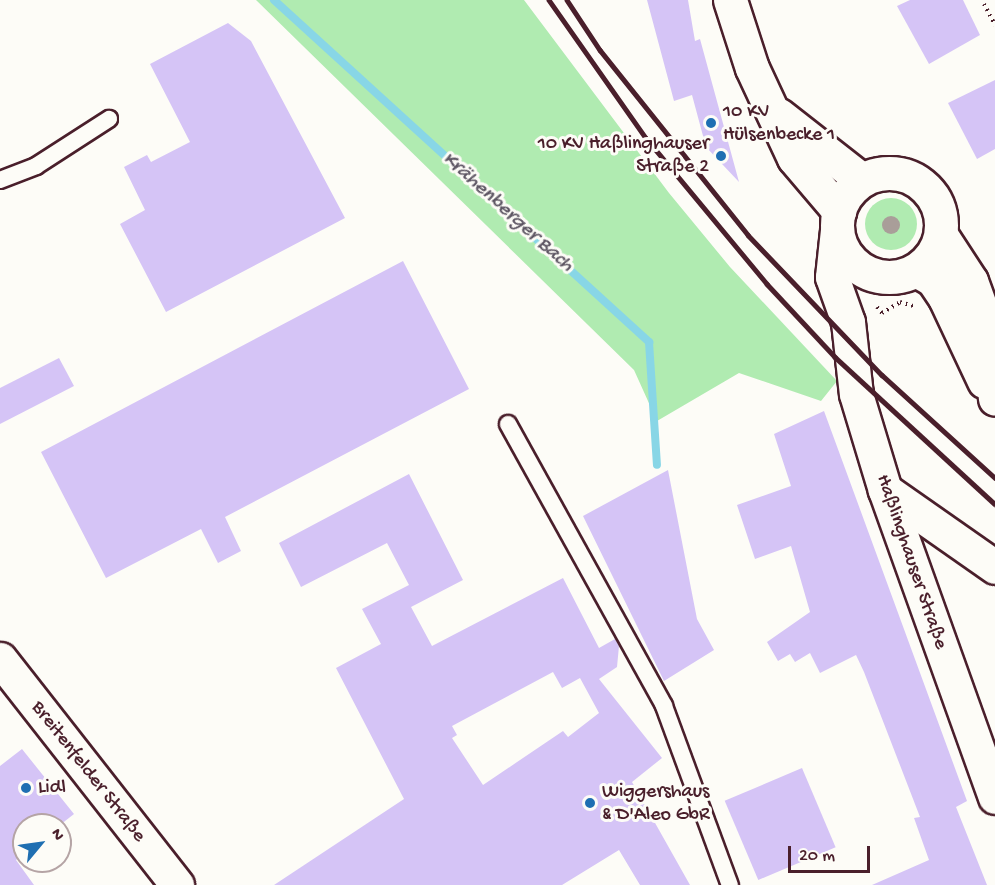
<!DOCTYPE html>
<meta charset="utf-8">
<style>
body{margin:0}
#map{position:relative;width:995px;height:885px;overflow:hidden;background:#fdfcf7;font-family:"Gochi Hand",sans-serif}
div>[style]{position:absolute}
.green>*{inset:0;background:#b0ebb1}
.round{border-radius:50%}
.stream>*{height:8px;margin:-4px;padding:0 4px;transform-origin:4px;border-radius:4px;background:#88d6e6}
.building>*{inset:0;background:#d5c4f6;transform-origin:0 0}
.path>*{height:4px;margin-top:-2px;transform-origin:0;background:repeating-linear-gradient(90deg,#4a1f2b 0 1.5px,transparent 0 6px)}
.roads{filter:drop-shadow(2px 0 #4a1f2b) drop-shadow(-2px 0 #4a1f2b) drop-shadow(0 2px #4a1f2b) drop-shadow(0 -2px #4a1f2b)}
.lane>*{height:16px;margin:-8px;padding:0 8px;transform-origin:8px;border-radius:8px;background:#fdfcf7}
.street>*{height:33px;margin:-16.5px;padding:0 16.5px;transform-origin:16.5px;border-radius:16.5px;background:#fdfcf7}
.secondary>*{height:33px;margin:-16.5px;padding:0 16.5px;transform-origin:16.5px;border-radius:16.5px;background:#fdfcf7}
.secondary>.ring{margin:-16.5px;padding:0;box-sizing:content-box;background:none;border:33px solid #fdfcf7;border-radius:50%}
.rail>*{height:4.5px;margin:-2.25px;padding:0 2.25px;transform-origin:2.25px;border-radius:2.25px;background:#4a1f2b}
.trees>*{width:18px;height:18px;margin:-9px;border-radius:50%;background:#a99e99}
.dots>*{width:16px;height:16px;translate:-50% -50%;box-sizing:border-box;border:3px solid #fdfcf7;border-radius:50%}
span{translate:-50% -50%;white-space:nowrap;text-align:center;line-height:1.15;-webkit-text-stroke:6px #fdfcf7;paint-order:stroke}
.poi-label{font-size:20px;color:#4a1f2b}
.left{translate:0 -50%;text-align:left}
.right{translate:-100% -50%;text-align:right}
.street-label{font-size:20px;color:#4a1f2b}
.water-label{font-size:21px;color:#5d5663;font-style:italic}
.north{position:absolute;left:12px;top:813px;width:60px;height:60px;box-sizing:border-box;background:#fdfcf7;border:2px solid #b5a4a5;border-radius:50%;rotate:61deg;font-size:16px;font-weight:700;line-height:24px;text-align:center;color:#4a1f2b}
.north::after{content:'';display:block;margin:auto;width:21px;height:27px;background:#1f6fb2;clip-path:polygon(50% 0,100% 100%,50% 72%,0 100%)}
.scale{position:absolute;left:788px;top:846px;width:82px;height:27px;box-sizing:border-box;border:3px solid #4a1f2b;border-top:0;padding-left:8px;font-size:18px;line-height:21px;white-space:nowrap;color:#4a1f2b;-webkit-text-stroke:4px #fdfcf7;paint-order:stroke}
</style>
<div id="map">
<div class="green">
<i style="clip-path:polygon(256px 0,524px 0,669px 193px,730px 267px,837px 381px,821px 401px,739px 373px,657px 421px,634px 370px)"></i>
<i class="round" style="left:865px;top:198px;width:52px;height:52px"></i>
</div>
<div class="stream">
<i style="left:274px;top:0;width:508px;rotate:42.36deg"></i>
<i style="left:649px;top:342px;width:123px;rotate:86.3deg"></i>
</div>
<div class="building">
<i style="clip-path:polygon(647px 0,688px 0,695px 41px,700px 39px,739px 182px,706px 147px,692px 95px,674px 101px)"></i>
<i style="clip-path:polygon(910px 0,963px 0,980px 35px,929px 64px,897px 6px)"></i>
<i style="clip-path:polygon(228px 23px,251px 41px,345px 218px,166px 312px,120px 224px,145px 210px,124px 167px,147px 155px,151px 162px,190px 142px,150px 64px)"></i>
<i style="clip-path:polygon(995px 80px,995px 149px,977px 159px,948px 103px)"></i>
<i style="clip-path:polygon(403px 261px,469px 389px,225px 517px,241px 551px,218px 563px,201px 529px,106px 578px,41px 452px)"></i>
<i style="clip-path:polygon(59px 358px,74px 386px,0 424px,0 388px)"></i>
<i style="clip-path:polygon(824px 411px,967px 801px,956px 807px,987px 885px,872px 885px,929px 860px,914px 818px,920px 817px,864px 672px,856px 655px,820px 673px,810px 653px,795px 662px,790px 654px,778px 661px,767px 642px,810px 612px,791px 546px,755px 559px,737px 505px,791px 486px,774px 434px)"></i>
<i style="clip-path:polygon(668px 470px,697px 619px,714px 650px,664px 681px,583px 516px)"></i>
<i style="clip-path:polygon(evenodd,409px 474px,463px 580px,411px 607px,432px 646px,563px 578px,599px 648px,615px 639px,619px 646px,617px 667px,599px 679px,662px 758px,632px 782px,690px 885px,640px 885px,619px 850px,562px 885px,274px 885px,404px 799px,336px 668px,381px 644px,362px 609px,409px 585px,387px 543px,301px 587px,279px 543px,409px 474px,553px 672px,562px 688px,580px 678px,599px 713px,568px 737px,563px 731px,483px 785px,452px 738px,457px 735px,452px 726px,553px 672px)"></i>
<i style="clip-path:polygon(22px 749px,74px 814px,60px 825px,24px 825px,24px 854px,16px 860px,34px 885px,0 885px,0 766px)"></i>
<i style="left:802px;top:768px;width:86px;height:84px;rotate:67deg"></i>
</div>
<div class="path">
<i style="left:984px;top:4px;width:24px;rotate:62deg"></i>
<i style="left:877px;top:307px;width:8px;rotate:50deg"></i>
<i style="left:882px;top:313px;width:21px;rotate:-31deg"></i>
<i style="left:900px;top:302px;width:14px;rotate:17deg"></i>
</div>
<div class="roads">
<div class="lane">
<i style="left:0;top:180px;width:39px;rotate:-21deg"></i>
<i style="left:36px;top:166px;width:87px;rotate:-32.8deg"></i>
<i style="left:508px;top:424px;width:322px;rotate:61deg"></i>
<i style="left:664px;top:706px;width:191px;rotate:69.8deg"></i>
</div>
<div class="street">
<i style="left:941px;top:235px;width:55px;rotate:56.9deg"></i>
<i style="left:971px;top:281px;width:47px;rotate:70deg"></i>
<i style="left:987px;top:325px;width:74px;rotate:83.8deg"></i>
<i style="left:916px;top:270px;width:20px;rotate:30deg"></i>
<i style="left:933px;top:280px;width:22px;rotate:56deg"></i>
<i style="left:945px;top:298px;width:92px;rotate:64.8deg"></i>
<i style="left:885px;top:490px;width:134px;rotate:35deg"></i>
<i style="left:0;top:659px;width:287px;rotate:51.9deg"></i>
</div>
<div class="secondary">
<i style="left:730px;top:0;width:71px;rotate:72.1deg"></i>
<i style="left:752px;top:68px;width:99px;rotate:65deg"></i>
<i style="left:794px;top:158px;width:70px;rotate:49.7deg"></i>
<i style="left:779px;top:115px;width:105px;rotate:38.1deg"></i>
<i class="ring" style="left:837px;top:173px;width:71px;height:71px"></i>
<i style="left:837px;top:230px;width:47px;rotate:96.1deg"></i>
<i style="left:832px;top:277px;width:48px;rotate:70.4deg"></i>
<i style="left:848px;top:322px;width:72px;rotate:83.7deg"></i>
<i style="left:856px;top:394px;width:100px;rotate:73.2deg"></i>
<i style="left:885px;top:490px;width:326px;rotate:70.3deg"></i>
</div>
</div>
<div class="rail">
<i style="left:549px;top:0;width:169px;rotate:54.9deg"></i>
<i style="left:646px;top:138px;width:190px;rotate:50.3deg"></i>
<i style="left:767px;top:284px;width:100px;rotate:47deg"></i>
<i style="left:835px;top:357px;width:217px;rotate:42.6deg"></i>
<i style="left:567px;top:0;width:60px;rotate:56.6deg"></i>
<i style="left:600px;top:50px;width:237px;rotate:51.3deg"></i>
<i style="left:748px;top:235px;width:194px;rotate:46.3deg"></i>
<i style="left:882px;top:375px;width:153px;rotate:42.3deg"></i>
</div>
<div class="trees">
<i style="left:891px;top:225px"></i>
</div>
<div class="dots">
<i style="left:711px;top:123px;background:#1f6fb2"></i>
<i style="left:721px;top:156px;background:#1f6fb2"></i>
<i style="left:26px;top:788px;background:#1f6fb2"></i>
<i style="left:590px;top:803px;background:#1f6fb2"></i>
</div>
<div class="poi-label">
<span class="left" style="left:723px;top:124px">10 KV<br>Hülsenbecke 1</span>
<span class="right" style="left:709px;top:156px">10 KV Haßlinghauser<br>Straße 2</span>
<span class="left" style="left:38px;top:788px">Lidl</span>
<span class="left" style="left:602px;top:804px">Wiggershaus<br>&amp; D'Aleo GbR</span>
</div>
<div class="street-label">
<span style="left:911px;top:562px;rotate:71deg">Haßlinghauser Straße</span>
<span style="left:88px;top:772px;rotate:52deg">Breitenfelder Straße</span>
</div>
<div class="water-label">
<span style="left:507px;top:213px;rotate:42deg">Krähenberger Bach</span>
</div>
<div class="north">N</div>
<div class="scale">20 m</div>
</div>
